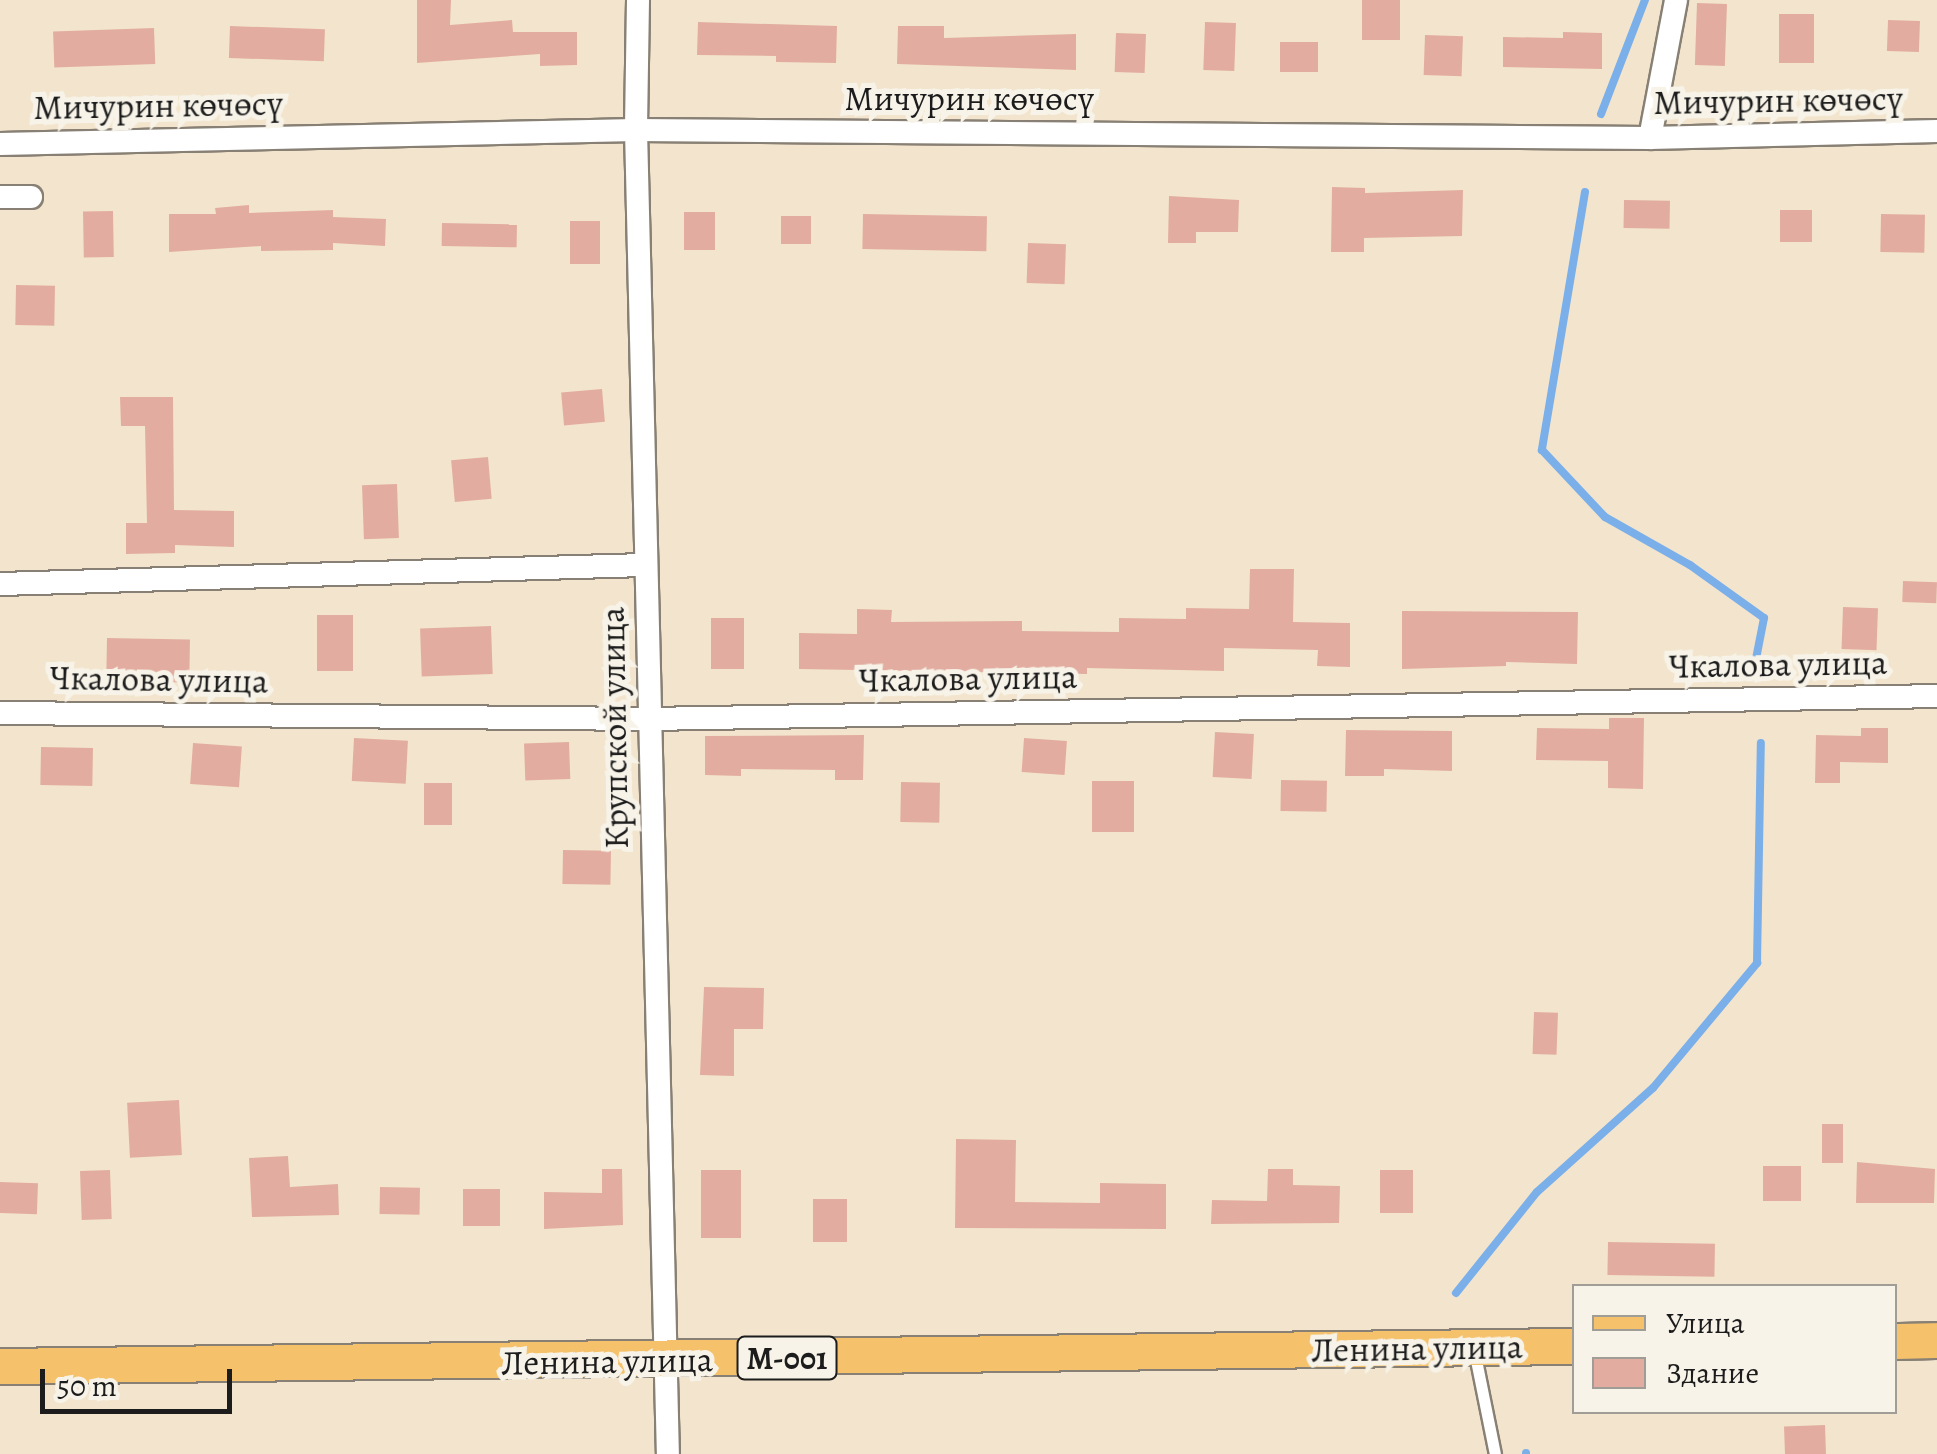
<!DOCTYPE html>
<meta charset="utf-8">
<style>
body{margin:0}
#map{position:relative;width:1937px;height:1454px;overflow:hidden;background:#f3e5cd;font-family:Alegreya,serif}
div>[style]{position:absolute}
.stream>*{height:8px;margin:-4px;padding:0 4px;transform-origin:4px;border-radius:4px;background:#7bafe9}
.building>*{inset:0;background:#e2ada0;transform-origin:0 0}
.roads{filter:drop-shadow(2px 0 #888074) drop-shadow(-2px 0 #888074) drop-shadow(0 2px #888074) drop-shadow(0 -2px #888074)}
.lane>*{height:11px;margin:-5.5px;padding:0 5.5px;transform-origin:5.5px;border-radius:5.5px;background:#fff}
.street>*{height:22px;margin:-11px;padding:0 11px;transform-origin:11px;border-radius:11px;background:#fff}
.primary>*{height:35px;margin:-17.5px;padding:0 17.5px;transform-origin:17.5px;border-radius:17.5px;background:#f5c16b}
span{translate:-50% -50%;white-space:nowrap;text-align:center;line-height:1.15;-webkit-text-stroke:10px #f7f3e8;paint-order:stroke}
.shield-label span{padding:2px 8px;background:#f7f3e8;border:2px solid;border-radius:8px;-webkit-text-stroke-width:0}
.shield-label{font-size:32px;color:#1c1c1c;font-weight:700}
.street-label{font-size:35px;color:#1c1c1c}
.legend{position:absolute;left:1572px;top:1284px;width:325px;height:130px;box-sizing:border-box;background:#f7f3e8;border:2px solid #9f9d96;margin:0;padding:12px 18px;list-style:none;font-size:30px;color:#1c1c1c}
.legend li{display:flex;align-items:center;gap:20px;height:50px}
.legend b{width:50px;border:2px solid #9f9d96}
.scale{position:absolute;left:40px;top:1369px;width:192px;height:45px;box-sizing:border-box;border:5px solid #1c1c1c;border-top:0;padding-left:12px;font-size:30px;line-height:35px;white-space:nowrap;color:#1c1c1c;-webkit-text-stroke:8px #f7f3e8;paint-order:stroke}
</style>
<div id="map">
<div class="stream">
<i style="left:1601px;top:114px;width:122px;rotate:-68.9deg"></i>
<i style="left:1585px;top:192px;width:262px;rotate:99.5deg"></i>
<i style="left:1542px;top:450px;width:92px;rotate:46.8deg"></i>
<i style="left:1605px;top:517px;width:98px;rotate:29.5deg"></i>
<i style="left:1690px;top:565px;width:91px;rotate:35.6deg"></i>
<i style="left:1764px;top:618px;width:47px;rotate:101.1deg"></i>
<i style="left:1456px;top:1293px;width:129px;rotate:-51.3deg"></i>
<i style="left:1537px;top:1192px;width:156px;rotate:-41.9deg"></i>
<i style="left:1653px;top:1088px;width:163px;rotate:-50.2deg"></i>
<i style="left:1757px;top:963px;width:220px;rotate:-89deg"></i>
<i style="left:1526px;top:1453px;width:1px;rotate:90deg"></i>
</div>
<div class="building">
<i style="clip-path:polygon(417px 0,451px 0,450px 25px,512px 20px,513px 32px,577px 32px,577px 65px,540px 66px,540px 54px,417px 63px)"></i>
<i style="left:1362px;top:0;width:38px;height:40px"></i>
<i style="left:1697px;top:3px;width:30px;height:62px;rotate:2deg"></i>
<i style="left:1779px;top:14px;width:35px;height:49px"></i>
<i style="left:1888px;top:20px;width:32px;height:31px;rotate:2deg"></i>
<i style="clip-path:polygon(698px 22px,837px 26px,836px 63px,776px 62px,776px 56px,697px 55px)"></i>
<i style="left:1205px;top:22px;width:31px;height:48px;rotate:2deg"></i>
<i style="left:230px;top:26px;width:95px;height:32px;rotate:2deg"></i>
<i style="clip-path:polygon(898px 26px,944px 26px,944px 38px,1076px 34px,1076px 70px,897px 64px)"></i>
<i style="left:154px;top:28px;width:36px;height:101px;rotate:88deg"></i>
<i style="clip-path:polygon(1563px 32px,1602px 33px,1602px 69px,1503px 67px,1503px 37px,1563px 38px)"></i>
<i style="left:1116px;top:33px;width:30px;height:39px;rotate:2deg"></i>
<i style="left:1425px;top:35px;width:38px;height:40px;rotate:2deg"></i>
<i style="left:1280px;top:42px;width:38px;height:30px"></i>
<i style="clip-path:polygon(1332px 187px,1365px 188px,1365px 193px,1463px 190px,1462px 236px,1364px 238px,1364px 252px,1331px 252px)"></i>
<i style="clip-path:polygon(1169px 196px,1239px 200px,1238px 232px,1196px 232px,1196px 243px,1168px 243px)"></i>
<i style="left:1624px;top:200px;width:46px;height:28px;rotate:1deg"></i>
<i style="clip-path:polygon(249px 205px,249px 213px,333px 210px,333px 217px,386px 219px,385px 246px,333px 243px,333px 250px,261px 251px,261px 246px,169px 252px,169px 214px,216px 214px,215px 208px)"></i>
<i style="left:1780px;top:210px;width:32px;height:32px"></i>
<i style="left:113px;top:211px;width:46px;height:30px;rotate:89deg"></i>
<i style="left:684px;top:212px;width:31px;height:38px"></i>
<i style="left:863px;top:214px;width:124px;height:35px;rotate:1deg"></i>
<i style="left:1881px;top:214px;width:44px;height:38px;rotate:1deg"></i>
<i style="left:781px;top:216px;width:30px;height:28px"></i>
<i style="left:570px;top:221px;width:30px;height:43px"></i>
<i style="left:442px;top:223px;width:75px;height:23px;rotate:1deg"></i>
<i style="left:1028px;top:243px;width:38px;height:40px;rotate:2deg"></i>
<i style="left:16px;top:285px;width:39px;height:40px;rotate:1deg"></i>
<i style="left:602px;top:389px;width:33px;height:41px;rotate:85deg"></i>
<i style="clip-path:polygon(120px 397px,173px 397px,174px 510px,234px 511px,234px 547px,175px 545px,175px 553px,126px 554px,126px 523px,147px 523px,145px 426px,121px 426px)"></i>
<i style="left:488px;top:457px;width:42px;height:37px;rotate:85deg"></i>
<i style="left:397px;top:484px;width:54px;height:35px;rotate:88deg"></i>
<i style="clip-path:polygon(1250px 569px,1294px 569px,1293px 622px,1350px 623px,1350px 667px,1317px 666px,1318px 650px,1224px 648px,1224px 671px,1087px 668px,1087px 674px,799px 669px,799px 633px,857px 634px,857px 609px,892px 610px,891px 622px,1022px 621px,1022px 631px,1119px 632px,1119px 618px,1186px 619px,1186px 608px,1249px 609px)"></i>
<i style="left:1903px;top:581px;width:34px;height:21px;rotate:2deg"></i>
<i style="left:1843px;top:607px;width:35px;height:42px;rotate:2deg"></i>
<i style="clip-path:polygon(1402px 611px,1578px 612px,1577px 664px,1506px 662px,1506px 666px,1402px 669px)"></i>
<i style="left:317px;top:615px;width:36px;height:56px"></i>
<i style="left:711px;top:618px;width:33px;height:51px"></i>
<i style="left:491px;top:626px;width:48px;height:71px;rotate:88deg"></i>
<i style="left:107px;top:638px;width:83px;height:43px;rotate:1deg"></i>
<i style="clip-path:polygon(1609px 718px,1644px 718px,1643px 789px,1608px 788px,1608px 761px,1536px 760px,1537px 728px,1609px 729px)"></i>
<i style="clip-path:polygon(1861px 728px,1888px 728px,1888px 763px,1840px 762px,1840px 783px,1815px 783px,1816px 735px,1861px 736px)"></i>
<i style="clip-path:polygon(1346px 730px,1452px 731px,1452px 771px,1384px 769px,1384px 776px,1345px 776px)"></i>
<i style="left:1215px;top:732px;width:39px;height:45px;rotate:3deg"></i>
<i style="clip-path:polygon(864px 735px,863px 780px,835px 780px,835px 770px,741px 769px,741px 776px,705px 775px,705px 736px)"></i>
<i style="left:354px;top:738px;width:54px;height:43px;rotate:3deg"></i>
<i style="left:1024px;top:738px;width:43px;height:34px;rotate:4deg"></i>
<i style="left:569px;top:742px;width:37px;height:45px;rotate:88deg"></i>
<i style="left:193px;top:743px;width:49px;height:41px;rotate:4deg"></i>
<i style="left:41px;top:747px;width:52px;height:38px;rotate:1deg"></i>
<i style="left:1281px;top:780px;width:46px;height:31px;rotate:1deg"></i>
<i style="left:1092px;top:781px;width:42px;height:51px"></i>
<i style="left:901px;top:782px;width:39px;height:40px;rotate:1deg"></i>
<i style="left:424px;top:783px;width:28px;height:42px"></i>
<i style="left:563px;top:850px;width:48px;height:34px;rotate:1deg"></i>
<i style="clip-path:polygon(704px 987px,764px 988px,763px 1029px,734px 1029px,734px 1076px,700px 1075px)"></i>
<i style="left:1534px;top:1012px;width:24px;height:42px;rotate:2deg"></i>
<i style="left:179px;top:1100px;width:55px;height:52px;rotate:87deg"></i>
<i style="left:1822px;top:1124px;width:21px;height:39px"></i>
<i style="clip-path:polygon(956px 1139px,1016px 1140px,1015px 1202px,1100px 1203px,1100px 1183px,1166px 1184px,1166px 1229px,955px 1228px)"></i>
<i style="clip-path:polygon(288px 1156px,290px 1187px,338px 1184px,339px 1215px,252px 1217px,249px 1158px)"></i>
<i style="clip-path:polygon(1857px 1162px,1935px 1169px,1934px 1203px,1856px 1203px)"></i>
<i style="left:1763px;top:1166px;width:38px;height:35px"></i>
<i style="clip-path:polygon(602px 1169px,622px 1169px,623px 1225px,544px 1229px,544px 1192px,602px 1193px)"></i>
<i style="clip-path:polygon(1268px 1169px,1293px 1169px,1293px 1185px,1340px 1186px,1339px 1223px,1211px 1224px,1212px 1200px,1267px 1201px)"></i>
<i style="left:110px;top:1170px;width:49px;height:30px;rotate:88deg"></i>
<i style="left:701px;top:1170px;width:40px;height:68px"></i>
<i style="left:1380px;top:1170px;width:33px;height:43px"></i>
<i style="left:0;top:1182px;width:38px;height:31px;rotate:2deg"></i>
<i style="left:380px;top:1187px;width:40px;height:27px;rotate:1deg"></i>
<i style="left:463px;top:1189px;width:37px;height:37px"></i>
<i style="left:813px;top:1199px;width:34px;height:43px"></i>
<i style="left:1608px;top:1242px;width:107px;height:33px;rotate:1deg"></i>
<i style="left:1825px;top:1425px;width:29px;height:41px;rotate:88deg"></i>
</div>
<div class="roads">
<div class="lane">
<i style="left:1474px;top:1350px;width:106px;rotate:78.6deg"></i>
</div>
<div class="street">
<i style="left:638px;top:0;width:130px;rotate:90.9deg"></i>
<i style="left:636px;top:130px;width:1324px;rotate:88.62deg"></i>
<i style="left:1650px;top:138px;width:140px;rotate:-79.3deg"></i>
<i style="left:0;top:144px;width:636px;rotate:-1.26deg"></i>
<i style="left:636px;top:130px;width:1014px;rotate:0.45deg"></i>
<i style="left:1650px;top:138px;width:287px;rotate:-1.4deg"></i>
<i style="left:0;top:197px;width:31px"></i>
<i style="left:0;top:584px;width:645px;rotate:-1.69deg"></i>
<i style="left:0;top:713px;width:649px;rotate:0.53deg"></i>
<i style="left:649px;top:719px;width:1288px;rotate:-1.02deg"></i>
</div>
<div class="primary">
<i style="left:1894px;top:1341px;width:43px;rotate:-1.3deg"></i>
<i style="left:0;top:1366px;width:1574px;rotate:-0.73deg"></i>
</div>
</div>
<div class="shield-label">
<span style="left:787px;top:1358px">М-001</span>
</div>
<div class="street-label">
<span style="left:969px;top:98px">Мичурин көчөсү</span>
<span style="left:1778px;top:100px;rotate:-1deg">Мичурин көчөсү</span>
<span style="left:158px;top:105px;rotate:-1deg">Мичурин көчөсү</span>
<span style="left:1778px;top:664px;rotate:-1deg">Чкалова улица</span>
<span style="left:968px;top:678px;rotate:-1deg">Чкалова улица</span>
<span style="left:159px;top:679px;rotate:1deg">Чкалова улица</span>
<span style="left:614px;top:728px;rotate:-91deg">Крупской улица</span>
<span style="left:1417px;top:1348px;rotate:-1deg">Ленина улица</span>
<span style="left:607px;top:1361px;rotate:-1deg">Ленина улица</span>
</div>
<ul class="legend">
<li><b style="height:12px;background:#f5c16b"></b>Улица</li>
<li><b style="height:28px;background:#e2ada0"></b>Здание</li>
</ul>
<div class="scale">50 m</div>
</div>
